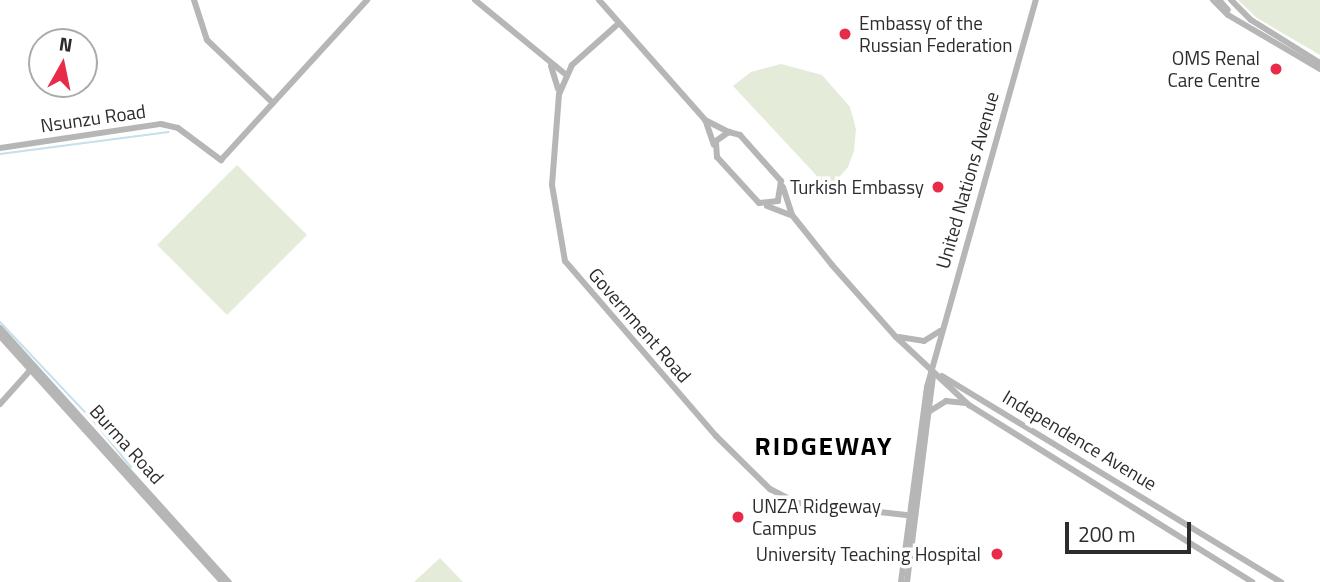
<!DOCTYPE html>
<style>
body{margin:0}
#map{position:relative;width:1320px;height:582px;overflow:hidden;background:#fff;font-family:"Titillium Web",sans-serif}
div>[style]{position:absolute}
.green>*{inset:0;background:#e4ebd9;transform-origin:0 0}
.stream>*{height:2px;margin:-1px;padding:0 1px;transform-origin:1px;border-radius:1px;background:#c5dfeb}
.secondary>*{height:6px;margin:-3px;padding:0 3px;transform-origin:3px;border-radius:3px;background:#b6b6b6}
.dots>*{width:19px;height:19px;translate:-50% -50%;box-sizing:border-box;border:4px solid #fff;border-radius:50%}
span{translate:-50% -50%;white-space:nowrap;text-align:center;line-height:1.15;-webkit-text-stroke:7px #fff;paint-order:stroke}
.poi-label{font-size:19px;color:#2c2c2c}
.left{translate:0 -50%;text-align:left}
.right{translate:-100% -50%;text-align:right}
.street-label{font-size:19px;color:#2c2c2c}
.district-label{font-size:26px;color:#000;font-weight:700;letter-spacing:2px}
.north{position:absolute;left:28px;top:28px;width:70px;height:70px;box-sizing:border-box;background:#fff;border:2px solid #ababab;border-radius:50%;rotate:9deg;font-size:19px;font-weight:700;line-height:28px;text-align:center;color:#2c2c2c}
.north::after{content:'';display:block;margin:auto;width:24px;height:32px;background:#e72b48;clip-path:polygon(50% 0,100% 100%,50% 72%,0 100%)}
.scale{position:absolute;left:1065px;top:522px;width:126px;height:32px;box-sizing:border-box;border:4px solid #2c2c2c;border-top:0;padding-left:9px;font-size:21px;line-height:24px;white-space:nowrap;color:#2c2c2c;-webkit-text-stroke:5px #fff;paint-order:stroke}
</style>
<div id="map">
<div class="green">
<i style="clip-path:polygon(1238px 0,1320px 0,1320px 55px,1257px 18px)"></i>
<i style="clip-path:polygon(781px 64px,822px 75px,850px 107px,856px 129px,854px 151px,848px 167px,829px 189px,733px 86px,751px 72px)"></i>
<i style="left:237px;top:165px;width:99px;height:113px;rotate:45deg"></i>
<i style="clip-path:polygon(440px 558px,463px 582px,414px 582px)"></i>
</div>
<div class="stream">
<i style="left:0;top:154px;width:170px;rotate:-7.4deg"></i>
<i style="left:0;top:322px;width:141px;rotate:46.7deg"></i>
<i style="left:101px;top:430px;width:48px;rotate:51deg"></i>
</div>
<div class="secondary">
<i style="left:194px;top:0;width:42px;rotate:72deg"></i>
<i style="left:207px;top:40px;width:91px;rotate:43.7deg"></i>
<i style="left:475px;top:0;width:117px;rotate:39.4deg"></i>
<i style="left:599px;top:0;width:160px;rotate:48.5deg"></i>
<i style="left:705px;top:120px;width:27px;rotate:27deg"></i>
<i style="left:1213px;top:0;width:21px;rotate:45deg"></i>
<i style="left:1228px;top:15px;width:107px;rotate:30.4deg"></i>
<i style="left:1219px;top:0;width:13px;rotate:48deg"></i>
<i style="left:1231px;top:0;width:28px;rotate:45deg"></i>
<i style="left:1251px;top:20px;width:81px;rotate:31.9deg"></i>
<i style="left:618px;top:24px;width:62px;rotate:138.3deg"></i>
<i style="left:572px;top:65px;width:32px;rotate:114deg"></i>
<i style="left:559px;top:94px;width:91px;rotate:94.4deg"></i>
<i style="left:552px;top:185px;width:77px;rotate:80.3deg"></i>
<i style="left:565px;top:261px;width:231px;rotate:49.2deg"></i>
<i style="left:716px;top:436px;width:76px;rotate:44.5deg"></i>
<i style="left:770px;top:489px;width:31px;rotate:27deg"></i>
<i style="left:798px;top:503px;width:118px;rotate:6.3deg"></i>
<i style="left:551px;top:66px;width:24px;rotate:73deg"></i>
<i style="left:706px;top:122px;width:24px;rotate:71deg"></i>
<i style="left:729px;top:132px;width:11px;rotate:15deg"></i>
<i style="left:740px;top:135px;width:62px;rotate:48.3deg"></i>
<i style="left:781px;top:181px;width:20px;rotate:99deg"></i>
<i style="left:778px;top:201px;width:19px;rotate:174deg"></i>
<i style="left:759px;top:203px;width:62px;rotate:-132.4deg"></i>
<i style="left:717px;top:157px;width:16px;rotate:-94deg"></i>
<i style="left:716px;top:141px;width:16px;rotate:-35deg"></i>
<i style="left:0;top:148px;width:163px;rotate:-8.5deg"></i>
<i style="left:161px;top:124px;width:17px;rotate:13deg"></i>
<i style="left:178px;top:128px;width:54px;rotate:36.7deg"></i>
<i style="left:221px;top:160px;width:217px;rotate:-47.6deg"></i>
<i style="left:783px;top:187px;width:29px;rotate:72deg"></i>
<i style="left:792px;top:215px;width:64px;rotate:51.3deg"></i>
<i style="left:832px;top:265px;width:96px;rotate:48.4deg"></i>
<i style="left:896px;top:337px;width:100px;rotate:43deg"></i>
<i style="left:969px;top:405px;width:334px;rotate:32deg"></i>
<i style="left:767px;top:206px;width:25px;rotate:21deg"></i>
<i style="left:0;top:328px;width:342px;rotate:48deg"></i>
<i style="left:0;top:336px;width:331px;rotate:47.9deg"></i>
<i style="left:899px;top:337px;width:25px;rotate:9deg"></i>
<i style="left:924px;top:341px;width:19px;rotate:-32deg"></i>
<i style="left:942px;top:376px;width:397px;rotate:31.3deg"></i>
<i style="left:0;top:404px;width:51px;rotate:-48.2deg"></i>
<i style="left:930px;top:411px;width:19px;rotate:-32deg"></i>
<i style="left:946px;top:401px;width:18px;rotate:6deg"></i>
<i style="left:901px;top:582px;width:197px;rotate:-82.4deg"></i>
<i style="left:927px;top:387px;width:402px;rotate:-74.3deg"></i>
<i style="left:907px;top:582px;width:208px;rotate:-82.8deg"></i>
</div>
<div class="dots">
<i style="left:845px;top:34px;background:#e72b48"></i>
<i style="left:1276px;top:69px;background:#e72b48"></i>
<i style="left:938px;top:187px;background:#e72b48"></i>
<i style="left:738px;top:517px;background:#e72b48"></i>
<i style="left:997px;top:554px;background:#e72b48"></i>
</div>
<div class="poi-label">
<span class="left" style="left:859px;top:34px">Embassy of the<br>Russian Federation</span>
<span class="right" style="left:1260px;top:69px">OMS Renal<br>Care Centre</span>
<span class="right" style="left:924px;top:187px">Turkish Embassy</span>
<span class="left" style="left:752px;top:517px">UNZA Ridgeway<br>Campus</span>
<span class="right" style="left:981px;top:554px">University Teaching Hospital</span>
</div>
<div class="street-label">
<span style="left:93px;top:118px;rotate:-8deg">Nsunzu Road</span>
<span style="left:967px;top:180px;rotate:-74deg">United Nations Avenue</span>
<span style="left:640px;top:325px;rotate:49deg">Government Road</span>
<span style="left:1080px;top:440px;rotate:31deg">Independence Avenue</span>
<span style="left:127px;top:444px;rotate:48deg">Burma Road</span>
</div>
<div class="district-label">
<span style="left:824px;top:446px">RIDGEWAY</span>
</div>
<div class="north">N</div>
<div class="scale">200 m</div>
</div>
